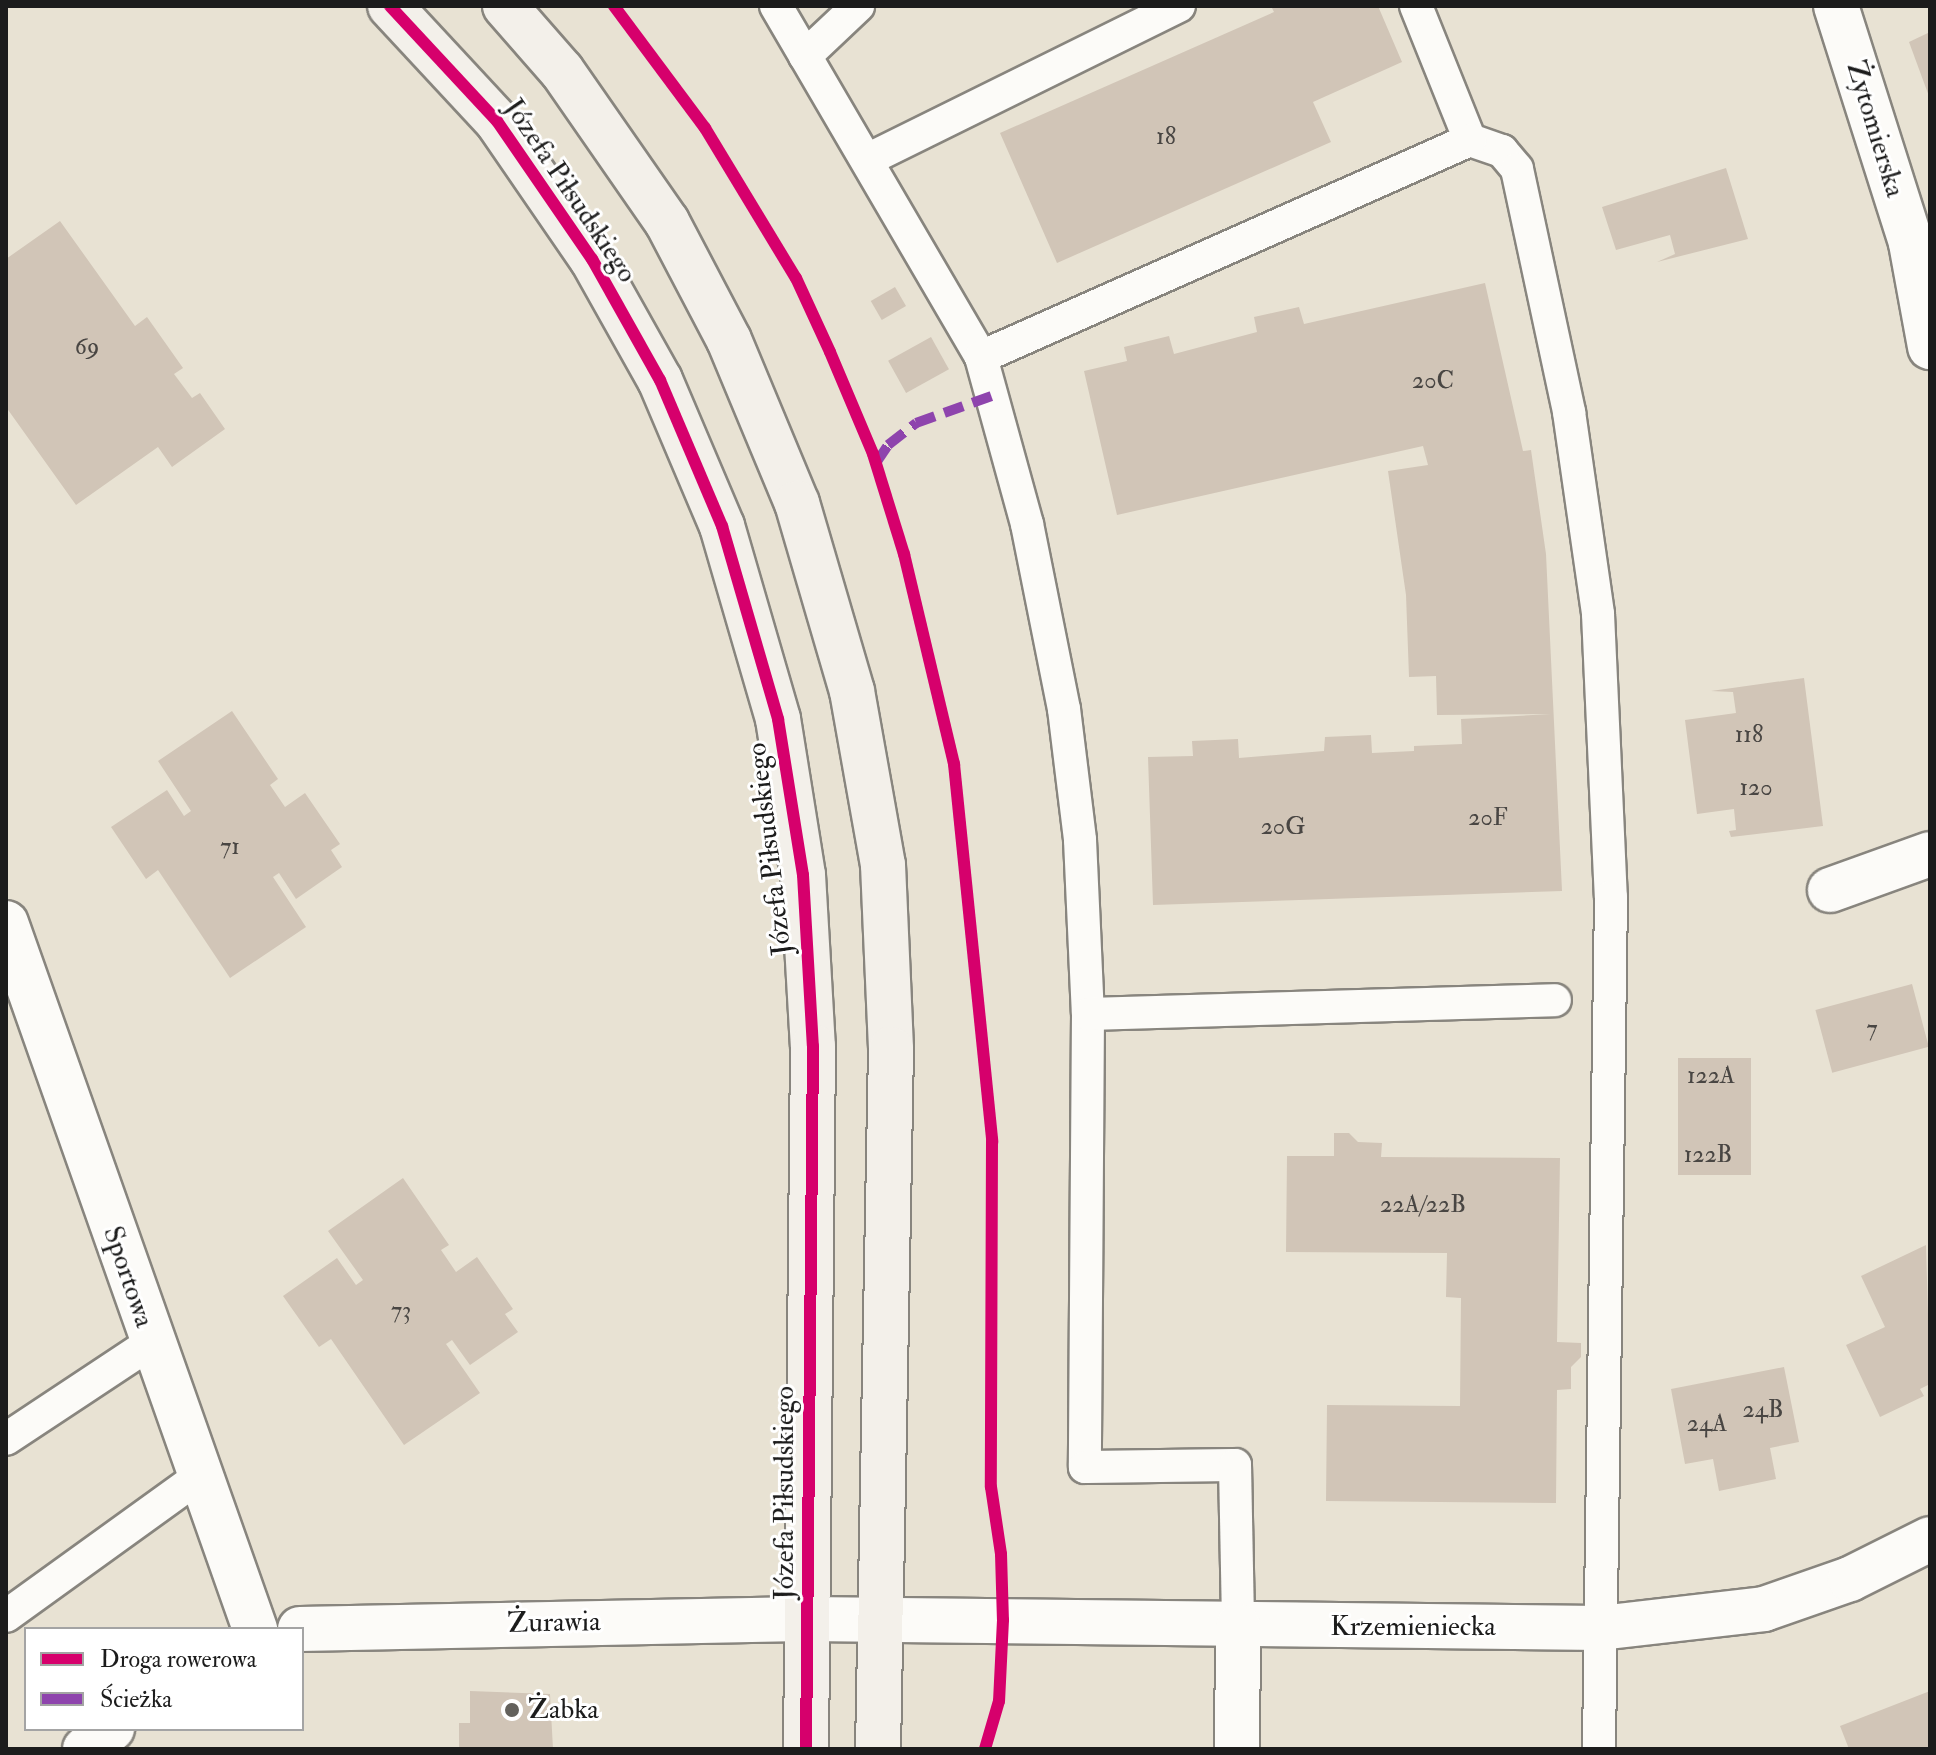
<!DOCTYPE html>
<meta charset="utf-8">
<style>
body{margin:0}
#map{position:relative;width:1936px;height:1755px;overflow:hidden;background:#e8e2d3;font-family:"IM FELL Double Pica",serif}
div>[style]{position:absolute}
.building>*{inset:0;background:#d1c5b7;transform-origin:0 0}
.roads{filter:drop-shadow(2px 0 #88857e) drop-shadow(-2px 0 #88857e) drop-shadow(0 2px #88857e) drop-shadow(0 -2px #88857e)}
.lane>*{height:32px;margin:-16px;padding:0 16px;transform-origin:16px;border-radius:16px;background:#fcfbf8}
.street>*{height:44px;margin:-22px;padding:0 22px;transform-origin:22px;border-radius:22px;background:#fcfbf8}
.secondary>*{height:44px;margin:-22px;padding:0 22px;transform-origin:22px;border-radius:22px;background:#f3f0ea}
.quiet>*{height:10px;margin-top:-5px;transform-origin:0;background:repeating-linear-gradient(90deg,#8e44ad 0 20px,transparent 0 30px)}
.cycleway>*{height:12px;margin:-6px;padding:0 6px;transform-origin:6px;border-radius:6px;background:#d6006c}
.dots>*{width:22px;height:22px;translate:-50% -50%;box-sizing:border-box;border:4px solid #fff;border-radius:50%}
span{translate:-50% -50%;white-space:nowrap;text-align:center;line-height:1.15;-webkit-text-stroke:6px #fff;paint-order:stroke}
.number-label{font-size:24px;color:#494643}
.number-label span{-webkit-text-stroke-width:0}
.street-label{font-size:28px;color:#1c1c1c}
.poi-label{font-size:28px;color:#1c1c1c}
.left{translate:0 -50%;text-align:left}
.frame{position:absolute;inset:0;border:8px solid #1c1c1c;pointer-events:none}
.legend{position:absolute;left:24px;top:1627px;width:280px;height:104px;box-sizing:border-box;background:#fff;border:2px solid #a4a4a4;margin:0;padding:10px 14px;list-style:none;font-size:24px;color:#1c1c1c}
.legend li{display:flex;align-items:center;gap:16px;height:40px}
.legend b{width:40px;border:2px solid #a4a4a4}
</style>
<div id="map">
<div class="building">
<i style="clip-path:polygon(1271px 6px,1378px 6px,1402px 62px,1313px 102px,1331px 142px,1057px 263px,1000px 133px,1274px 12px)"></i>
<i style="clip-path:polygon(1930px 32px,1930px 99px,1909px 42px)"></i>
<i style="clip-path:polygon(1726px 168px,1748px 239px,1657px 262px,1675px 254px,1670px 235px,1616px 250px,1602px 207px)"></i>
<i style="clip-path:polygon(60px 221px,135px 326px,147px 317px,183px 368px,174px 374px,192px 398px,200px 393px,225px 429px,172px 467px,158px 447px,76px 505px,6px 407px,6px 259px)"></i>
<i style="clip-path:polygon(1485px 283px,1523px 451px,1531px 450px,1546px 554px,1562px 891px,1153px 905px,1148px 757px,1193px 756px,1192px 741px,1238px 739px,1239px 758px,1324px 751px,1325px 737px,1371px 735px,1372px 753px,1414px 751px,1414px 746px,1462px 744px,1461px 719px,1551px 714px,1437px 715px,1436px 676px,1409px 677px,1406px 595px,1388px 471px,1428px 465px,1423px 446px,1117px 515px,1084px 371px,1127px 361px,1124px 347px,1169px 336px,1174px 354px,1257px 332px,1254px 317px,1299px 307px,1304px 324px)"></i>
<i style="left:895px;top:287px;width:22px;height:28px;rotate:60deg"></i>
<i style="left:931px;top:337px;width:37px;height:49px;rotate:61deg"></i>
<i style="clip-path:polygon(1804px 678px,1823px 826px,1731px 837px,1729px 831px,1736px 830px,1734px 809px,1697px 814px,1685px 720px,1736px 713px,1733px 692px,1711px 691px)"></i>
<i style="clip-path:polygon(232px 711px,278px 779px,270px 785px,285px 807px,305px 793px,340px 844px,331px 850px,342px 867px,296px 899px,279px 873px,273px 877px,306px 927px,230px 978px,158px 870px,146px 879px,111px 827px,167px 790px,184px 816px,191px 811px,158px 761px)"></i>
<i style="left:1912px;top:984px;width:65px;height:100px;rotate:75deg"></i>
<i style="left:1678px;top:1058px;width:73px;height:117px"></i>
<i style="clip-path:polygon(1334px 1133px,1349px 1133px,1358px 1142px,1382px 1143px,1381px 1157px,1560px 1158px,1557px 1342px,1581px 1343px,1581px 1357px,1571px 1367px,1571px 1389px,1557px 1390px,1556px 1503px,1326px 1501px,1327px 1405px,1460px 1406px,1461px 1298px,1446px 1297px,1447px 1253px,1286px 1252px,1287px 1156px,1334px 1156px)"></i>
<i style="clip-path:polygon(403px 1178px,449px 1245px,441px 1250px,456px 1272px,477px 1257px,513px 1309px,505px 1314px,518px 1332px,470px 1365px,452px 1340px,446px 1344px,480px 1393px,404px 1445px,331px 1339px,319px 1347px,283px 1296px,337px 1258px,356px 1285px,363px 1280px,328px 1231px)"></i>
<i style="clip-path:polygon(1926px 1245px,1930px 1384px,1920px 1389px,1924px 1396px,1880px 1417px,1846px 1345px,1885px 1327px,1861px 1276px)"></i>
<i style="clip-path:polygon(1784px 1367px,1799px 1442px,1770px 1448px,1776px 1479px,1719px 1491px,1713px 1459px,1685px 1464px,1671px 1389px)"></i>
<i style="clip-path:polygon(470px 1691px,550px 1694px,553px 1749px,459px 1749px,459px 1723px,470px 1723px)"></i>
<i style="clip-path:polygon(1930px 1691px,1930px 1749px,1849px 1749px,1840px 1726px)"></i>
</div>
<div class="roads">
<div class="lane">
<i style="left:776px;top:6px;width:406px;rotate:59.7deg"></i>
<i style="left:981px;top:357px;width:173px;rotate:74.6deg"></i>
<i style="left:1027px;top:524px;width:189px;rotate:78.7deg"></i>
<i style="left:1064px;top:709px;width:132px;rotate:83deg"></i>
<i style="left:1080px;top:840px;width:174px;rotate:87.4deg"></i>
<i style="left:1088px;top:1014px;width:453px;rotate:90.4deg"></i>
<i style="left:1085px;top:1467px;width:150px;rotate:-0.8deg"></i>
<i style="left:1235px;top:1465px;width:161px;rotate:88.9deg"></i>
<i style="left:1416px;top:6px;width:144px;rotate:68.1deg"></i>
<i style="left:1470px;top:140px;width:34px;rotate:19deg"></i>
<i style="left:1502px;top:151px;width:23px;rotate:50deg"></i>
<i style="left:1517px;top:169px;width:249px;rotate:77.9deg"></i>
<i style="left:1569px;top:412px;width:204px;rotate:81.8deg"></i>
<i style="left:1598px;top:614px;width:283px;rotate:87.4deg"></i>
<i style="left:1611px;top:897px;width:852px;rotate:90.81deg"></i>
<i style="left:805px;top:56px;width:73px;rotate:-43.3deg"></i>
<i style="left:867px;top:160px;width:348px;rotate:-26.3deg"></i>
<i style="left:981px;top:357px;width:535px;rotate:-23.93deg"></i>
<i style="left:1088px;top:1014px;width:467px;rotate:-1.7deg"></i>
<i style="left:6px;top:1439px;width:174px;rotate:-33.5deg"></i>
<i style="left:6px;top:1616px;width:238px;rotate:-35.8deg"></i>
</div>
<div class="street">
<i style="left:1836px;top:6px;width:249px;rotate:72.4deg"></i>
<i style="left:1911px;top:243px;width:106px;rotate:79.6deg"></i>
<i style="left:1830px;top:890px;width:106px;rotate:-19.8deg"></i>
<i style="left:6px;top:923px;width:749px;rotate:70.57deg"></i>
<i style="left:300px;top:1629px;width:508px;rotate:-1.13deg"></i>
<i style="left:808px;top:1619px;width:792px;rotate:0.65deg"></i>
<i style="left:1600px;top:1628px;width:165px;rotate:-6.6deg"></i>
<i style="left:1764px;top:1609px;width:91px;rotate:-19.2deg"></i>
<i style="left:1850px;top:1579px;width:89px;rotate:-26.6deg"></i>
<i style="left:85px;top:1749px;width:34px;rotate:-37deg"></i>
<i style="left:1237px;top:1749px;width:123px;rotate:-89.5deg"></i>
</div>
<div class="secondary">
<i style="left:390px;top:6px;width:157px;rotate:47.1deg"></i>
<i style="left:497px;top:121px;width:168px;rotate:55.5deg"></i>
<i style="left:592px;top:259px;width:139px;rotate:60.7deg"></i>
<i style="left:660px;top:380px;width:159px;rotate:67deg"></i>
<i style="left:722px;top:526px;width:201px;rotate:73.8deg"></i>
<i style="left:778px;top:719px;width:158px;rotate:80.9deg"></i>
<i style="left:803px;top:875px;width:171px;rotate:86.7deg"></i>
<i style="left:813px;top:1046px;width:703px;rotate:90.57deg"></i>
<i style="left:505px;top:6px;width:86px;rotate:48.8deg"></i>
<i style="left:562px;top:71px;width:184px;rotate:55.2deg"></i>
<i style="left:667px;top:222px;width:133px;rotate:62.3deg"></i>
<i style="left:729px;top:340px;width:177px;rotate:67.4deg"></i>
<i style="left:797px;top:503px;width:196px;rotate:73.7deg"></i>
<i style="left:852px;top:691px;width:177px;rotate:79.9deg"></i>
<i style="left:883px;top:865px;width:184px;rotate:87.5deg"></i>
<i style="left:891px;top:1049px;width:700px;rotate:91.06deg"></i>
</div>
</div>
<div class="quiet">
<i style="left:876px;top:463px;width:22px;rotate:-56deg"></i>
<i style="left:888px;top:445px;width:36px;rotate:-38deg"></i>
<i style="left:916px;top:423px;width:81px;rotate:-19.6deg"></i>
</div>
<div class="cycleway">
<i style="left:390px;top:6px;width:157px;rotate:47.1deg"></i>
<i style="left:497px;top:121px;width:168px;rotate:55.5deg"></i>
<i style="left:592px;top:259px;width:139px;rotate:60.7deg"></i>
<i style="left:660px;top:380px;width:159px;rotate:67deg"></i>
<i style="left:722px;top:526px;width:201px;rotate:73.8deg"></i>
<i style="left:778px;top:719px;width:158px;rotate:80.9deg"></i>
<i style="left:803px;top:875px;width:171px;rotate:86.7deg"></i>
<i style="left:813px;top:1046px;width:703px;rotate:90.57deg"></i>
<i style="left:614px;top:6px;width:152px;rotate:53.3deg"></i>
<i style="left:705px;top:128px;width:175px;rotate:58.8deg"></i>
<i style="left:796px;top:278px;width:81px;rotate:65.3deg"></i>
<i style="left:830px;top:352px;width:111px;rotate:67.1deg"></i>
<i style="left:873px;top:454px;width:105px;rotate:72.8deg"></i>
<i style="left:904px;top:554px;width:216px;rotate:76.6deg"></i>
<i style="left:954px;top:764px;width:379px;rotate:84.2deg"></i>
<i style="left:992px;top:1141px;width:346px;rotate:90.2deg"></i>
<i style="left:991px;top:1487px;width:68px;rotate:81.5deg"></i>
<i style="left:1001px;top:1554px;width:66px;rotate:88.3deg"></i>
<i style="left:1003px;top:1620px;width:81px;rotate:92.8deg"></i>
<i style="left:999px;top:1701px;width:50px;rotate:106.3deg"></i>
</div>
<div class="dots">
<i style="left:512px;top:1710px;background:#63615c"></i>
</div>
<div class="number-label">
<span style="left:1166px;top:137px">18</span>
<span style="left:87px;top:347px">69</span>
<span style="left:1433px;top:381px">20C</span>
<span style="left:1749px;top:735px">118</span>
<span style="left:1756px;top:788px">120</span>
<span style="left:1488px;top:818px">20F</span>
<span style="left:1283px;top:827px">20G</span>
<span style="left:230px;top:847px">71</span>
<span style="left:1872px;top:1029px">7</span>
<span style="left:1711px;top:1076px">122A</span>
<span style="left:1708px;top:1155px">122B</span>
<span style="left:1423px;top:1205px">22A/22B</span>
<span style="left:401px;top:1311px">73</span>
<span style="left:1763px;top:1410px">24B</span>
<span style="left:1707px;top:1424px">24A</span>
</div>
<div class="street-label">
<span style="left:1875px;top:129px;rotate:73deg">Żytomierska</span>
<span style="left:570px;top:191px;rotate:56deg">Józefa Piłsudskiego</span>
<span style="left:770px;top:849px;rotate:-97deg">Józefa Piłsudskiego</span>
<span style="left:128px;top:1277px;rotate:71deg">Sportowa</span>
<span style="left:785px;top:1493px;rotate:-90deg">Józefa Piłsudskiego</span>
<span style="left:554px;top:1623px;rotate:-1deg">Żurawia</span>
<span style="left:1413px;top:1627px">Krzemieniecka</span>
</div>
<div class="poi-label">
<span class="left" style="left:528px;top:1710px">Żabka</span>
</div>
<div class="frame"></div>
<ul class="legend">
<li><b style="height:10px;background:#d6006c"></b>Droga rowerowa</li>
<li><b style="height:10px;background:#8e44ad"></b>Ścieżka</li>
</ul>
</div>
